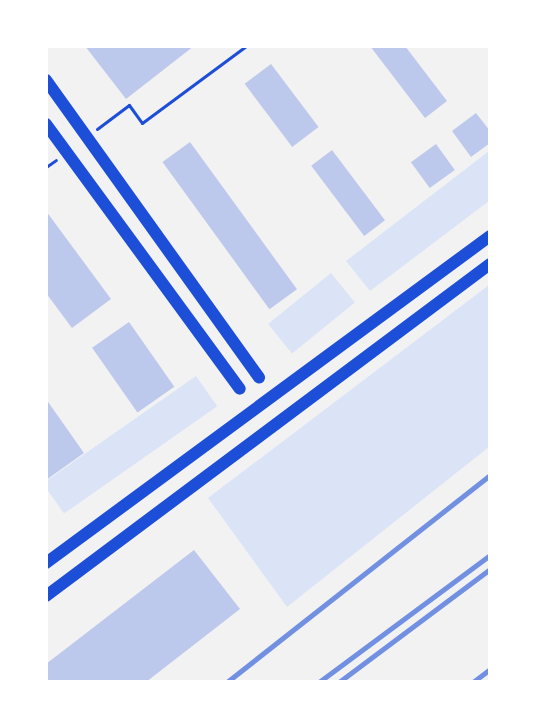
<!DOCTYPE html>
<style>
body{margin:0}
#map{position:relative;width:536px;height:728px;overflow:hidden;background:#f2f2f2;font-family:"Libre Baskerville",serif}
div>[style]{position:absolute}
.green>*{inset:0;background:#dbe4f7;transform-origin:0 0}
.building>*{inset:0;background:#bdc9ec;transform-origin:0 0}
.path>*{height:3px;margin:-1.5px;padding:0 1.5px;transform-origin:1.5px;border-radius:1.5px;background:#1d4ed8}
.secondary>*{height:12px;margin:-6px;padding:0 6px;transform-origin:6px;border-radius:6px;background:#1d4ed8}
.rail>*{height:4.5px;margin:-2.25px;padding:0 2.25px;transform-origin:2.25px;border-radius:2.25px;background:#7290e2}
span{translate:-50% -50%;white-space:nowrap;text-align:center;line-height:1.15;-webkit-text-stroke:6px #fff;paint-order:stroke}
.frame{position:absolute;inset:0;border:48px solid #fff;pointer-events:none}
</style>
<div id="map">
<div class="green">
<i style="clip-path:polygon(489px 151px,489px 201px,370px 291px,346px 261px)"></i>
<i style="left:331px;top:273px;width:38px;height:81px;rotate:51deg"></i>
<i style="clip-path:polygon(489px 285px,489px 447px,287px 607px,208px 498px)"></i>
<i style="left:196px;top:376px;width:37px;height:187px;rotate:55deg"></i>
</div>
<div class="building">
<i style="clip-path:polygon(85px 46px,194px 46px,126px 99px)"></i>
<i style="clip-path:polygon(370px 46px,405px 46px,447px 101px,425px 118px)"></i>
<i style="left:271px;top:64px;width:79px;height:33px;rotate:53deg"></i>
<i style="clip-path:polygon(476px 113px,490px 131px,490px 143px,471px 157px,452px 131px)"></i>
<i style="left:190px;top:142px;width:182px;height:34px;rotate:54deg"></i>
<i style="left:436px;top:144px;width:32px;height:31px;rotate:54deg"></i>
<i style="left:332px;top:150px;width:88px;height:26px;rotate:53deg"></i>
<i style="clip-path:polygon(46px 211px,111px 299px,72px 328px,46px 293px)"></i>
<i style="left:129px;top:322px;width:79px;height:45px;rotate:55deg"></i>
<i style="clip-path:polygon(46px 399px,84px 453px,46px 480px)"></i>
<i style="clip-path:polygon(194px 550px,240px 609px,146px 682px,47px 682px,46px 664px)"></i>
</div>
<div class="path">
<i style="left:97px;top:129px;width:40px;rotate:-37deg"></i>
<i style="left:129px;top:105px;width:22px;rotate:54deg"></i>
<i style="left:142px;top:123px;width:129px;rotate:-36.5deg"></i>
<i style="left:46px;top:167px;width:12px;rotate:-35deg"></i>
</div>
<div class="secondary">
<i style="left:46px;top:80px;width:366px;rotate:54.4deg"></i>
<i style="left:46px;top:124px;width:328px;rotate:53.8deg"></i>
<i style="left:46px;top:563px;width:551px;rotate:-36.37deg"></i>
<i style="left:46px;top:596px;width:554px;rotate:-36.79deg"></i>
</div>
<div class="rail">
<i style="left:227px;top:682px;width:335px;rotate:-38.2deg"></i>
<i style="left:319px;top:682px;width:213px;rotate:-36.6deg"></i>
<i style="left:339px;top:682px;width:189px;rotate:-36.8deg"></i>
<i style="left:473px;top:682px;width:21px;rotate:-37deg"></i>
</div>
<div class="frame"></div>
</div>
